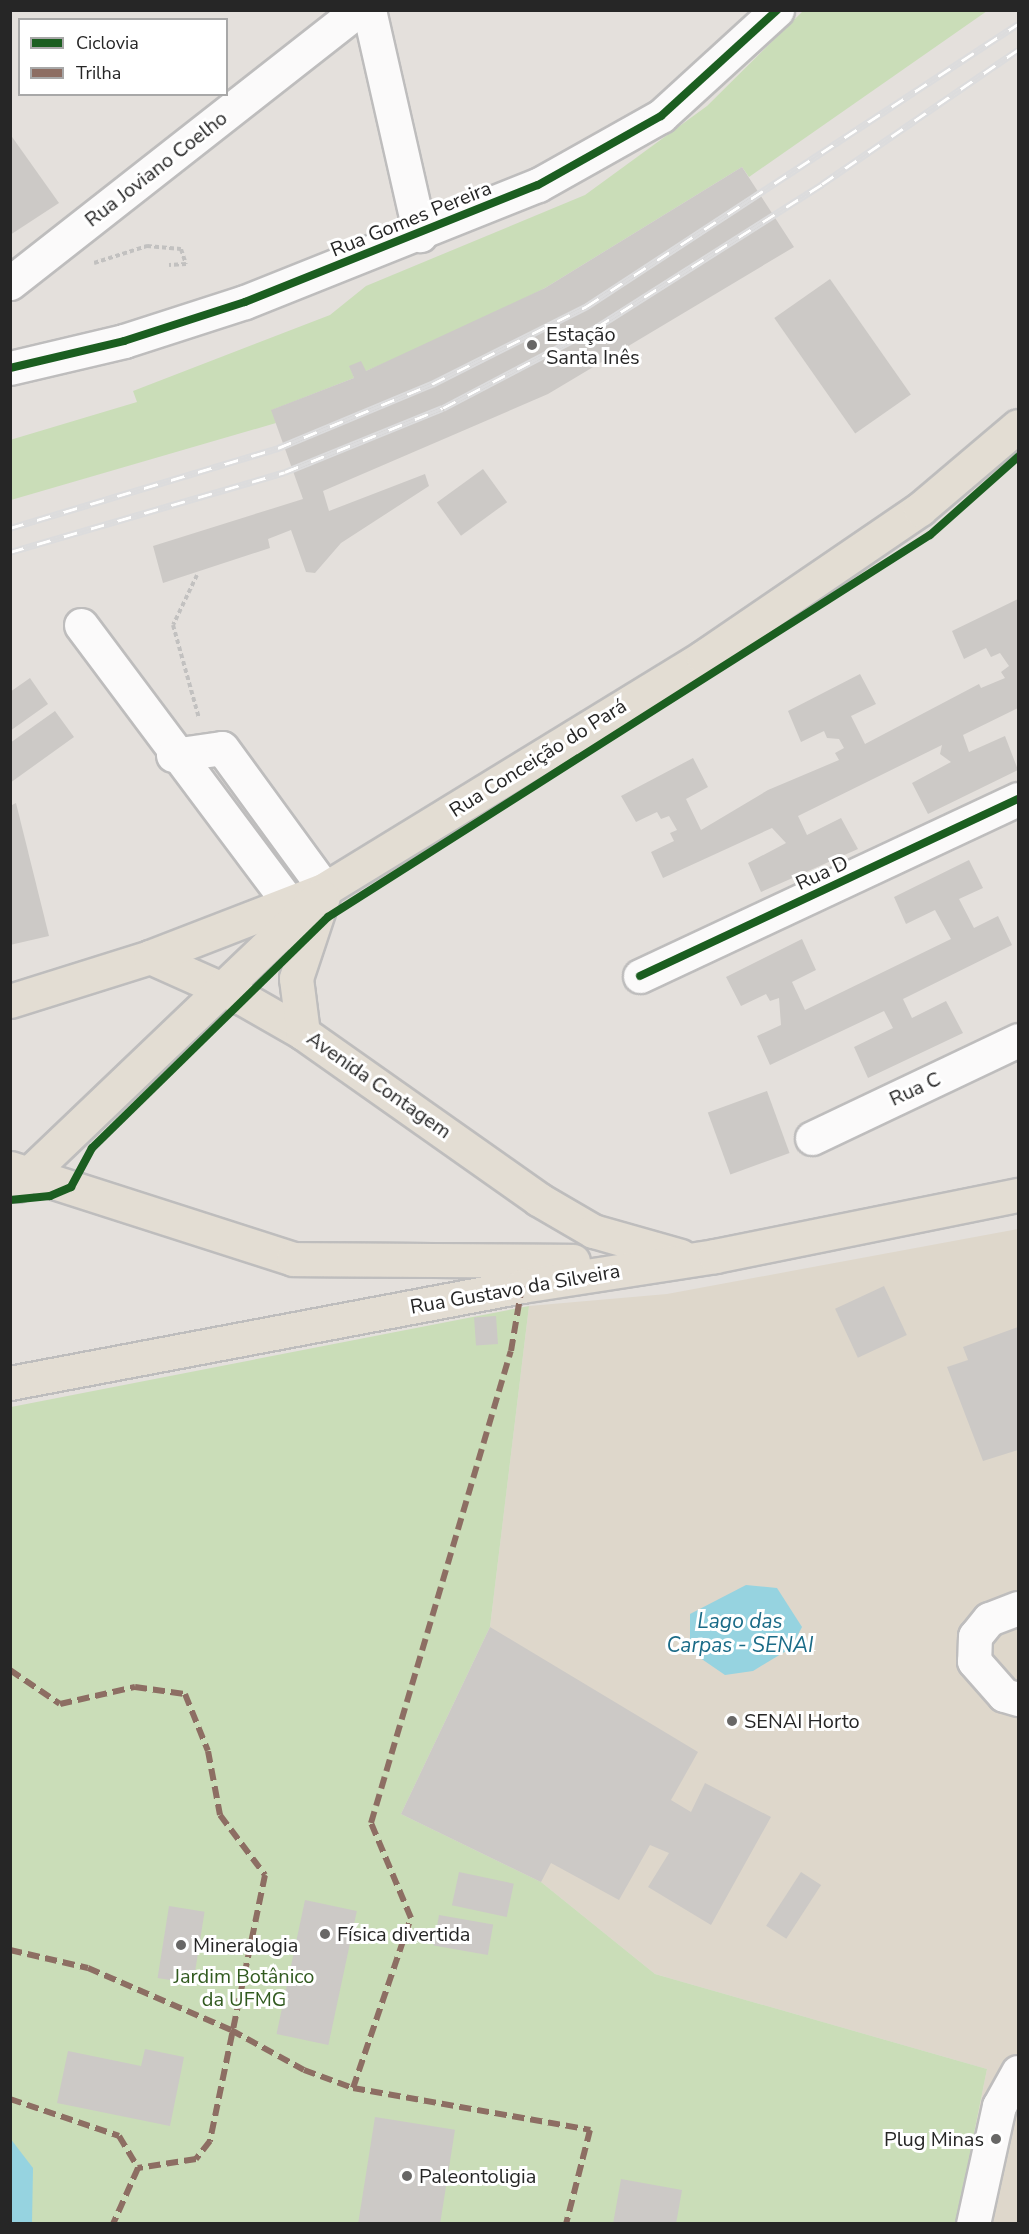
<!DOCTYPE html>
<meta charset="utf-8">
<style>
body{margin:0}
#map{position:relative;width:1029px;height:2234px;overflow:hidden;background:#e4e0dc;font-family:"Nunito Sans",sans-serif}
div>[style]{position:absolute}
.education>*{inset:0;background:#ded7cb}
.green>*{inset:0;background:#caddb8}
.water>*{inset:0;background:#96d3e0}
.building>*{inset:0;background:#ccc9c6;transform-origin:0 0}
.path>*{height:4px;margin-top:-2px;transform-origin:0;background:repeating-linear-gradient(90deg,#c2c1c0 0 4.5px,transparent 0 7.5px)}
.roads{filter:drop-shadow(2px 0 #bebdbd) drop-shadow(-2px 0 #bebdbd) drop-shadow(0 2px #bebdbd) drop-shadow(0 -2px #bebdbd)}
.minor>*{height:33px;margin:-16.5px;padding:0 16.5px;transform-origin:16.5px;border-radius:16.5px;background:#fbfafa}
.major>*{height:33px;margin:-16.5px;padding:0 16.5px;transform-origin:16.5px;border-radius:16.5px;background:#e3ddd3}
.rail>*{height:7px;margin-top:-3.5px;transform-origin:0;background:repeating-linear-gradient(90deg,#fff 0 14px,#dcdcdd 0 28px);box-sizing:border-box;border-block:2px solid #dcdcdd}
.quiet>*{height:6px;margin-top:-3px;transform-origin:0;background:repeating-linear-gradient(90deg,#8d6e63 0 12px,transparent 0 18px)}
.cycleway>*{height:8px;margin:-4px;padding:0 4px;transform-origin:4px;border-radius:4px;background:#1b5e20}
.dots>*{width:16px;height:16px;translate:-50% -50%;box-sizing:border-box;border:3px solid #fff;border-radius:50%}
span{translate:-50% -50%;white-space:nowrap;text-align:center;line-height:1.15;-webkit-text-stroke:6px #fff;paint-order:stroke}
.street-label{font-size:20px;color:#262626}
.poi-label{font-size:20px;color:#262626}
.left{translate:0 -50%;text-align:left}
.right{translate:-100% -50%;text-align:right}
.park-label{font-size:20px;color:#315a1f}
.water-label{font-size:21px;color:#1a6b87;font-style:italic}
.frame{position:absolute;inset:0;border:12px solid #262626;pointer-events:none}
.legend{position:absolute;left:18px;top:18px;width:210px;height:78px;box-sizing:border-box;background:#fff;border:2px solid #a8a8a8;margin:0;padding:8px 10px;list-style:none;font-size:18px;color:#262626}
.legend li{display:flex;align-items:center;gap:12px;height:30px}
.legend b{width:30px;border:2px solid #a8a8a8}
</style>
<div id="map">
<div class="education">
<i style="clip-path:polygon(1018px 1229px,1018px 2223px,956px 2223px,987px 2069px,655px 1974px,541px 1882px,401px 1814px,490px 1627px,529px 1306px,667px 1294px)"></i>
</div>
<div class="green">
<i style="clip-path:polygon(803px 11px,987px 11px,749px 177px,742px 167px,545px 288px,458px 332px,366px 371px,350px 366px,354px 378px,272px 410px,276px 423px,11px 500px,10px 440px,137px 402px,133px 391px,330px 315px,366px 286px,585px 195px,707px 106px)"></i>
<i style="clip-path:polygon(529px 1306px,490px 1627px,401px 1814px,541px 1882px,655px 1974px,987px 2069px,956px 2223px,11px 2224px,11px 1407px)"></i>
</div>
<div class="water">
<i style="clip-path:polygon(746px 1585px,777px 1588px,802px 1627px,791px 1648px,753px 1671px,725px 1675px,690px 1651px,690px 1614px)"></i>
<i style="clip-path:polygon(10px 2138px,33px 2168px,32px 2223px,11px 2223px)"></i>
</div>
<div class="building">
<i style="clip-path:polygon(10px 134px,59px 203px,10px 235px)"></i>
<i style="clip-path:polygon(742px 167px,794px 247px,548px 394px,323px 491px,329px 511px,425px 474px,429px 486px,341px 543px,315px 573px,306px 572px,291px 530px,268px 539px,270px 548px,163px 583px,153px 546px,303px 499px,271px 410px,354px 378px,349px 366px,361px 361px,366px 371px,545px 288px)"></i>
<i style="left:830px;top:279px;width:141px;height:68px;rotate:55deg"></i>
<i style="left:483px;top:469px;width:41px;height:57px;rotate:54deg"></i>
<i style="clip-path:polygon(1018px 599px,1018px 708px,963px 735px,969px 752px,1005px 736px,1018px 770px,928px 814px,912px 783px,951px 762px,940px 754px,942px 745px,798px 816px,807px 835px,841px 818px,858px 849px,761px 892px,748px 863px,786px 843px,772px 828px,663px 878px,651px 852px,674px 841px,670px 833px,677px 830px,669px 816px,661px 819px,657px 812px,636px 822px,621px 796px,693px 758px,708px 787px,686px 799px,701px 830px,768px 790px,839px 760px,835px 753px,844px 748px,839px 739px,827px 738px,824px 731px,801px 742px,788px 711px,860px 674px,876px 704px,851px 716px,865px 744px,979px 684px,981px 688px,1005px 678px,1001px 672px,1009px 666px,1000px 653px,991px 657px,986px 648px,964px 659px,952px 631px)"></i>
<i style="clip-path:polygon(30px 678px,48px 704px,10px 731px,10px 692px)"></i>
<i style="clip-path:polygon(55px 711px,74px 737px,10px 783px,10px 743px)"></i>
<i style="clip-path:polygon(16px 803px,49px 936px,10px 945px,10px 806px)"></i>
<i style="clip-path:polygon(969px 860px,983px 888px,959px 899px,974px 928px,998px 916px,1012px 945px,903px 999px,912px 1018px,946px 1001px,963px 1033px,868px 1078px,854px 1047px,893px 1028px,884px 1011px,770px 1065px,757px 1036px,781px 1025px,779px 998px,770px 1001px,766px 994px,741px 1006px,726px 977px,802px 939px,816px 970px,792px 982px,805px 1010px,951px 939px,935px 910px,906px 924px,894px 897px)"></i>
<i style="left:767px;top:1091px;width:66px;height:63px;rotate:70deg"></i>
<i style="left:884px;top:1286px;width:54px;height:54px;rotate:65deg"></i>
<i style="left:496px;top:1316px;width:28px;height:22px;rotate:86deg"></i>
<i style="clip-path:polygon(1018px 1327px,1018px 1450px,983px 1461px,947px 1367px,968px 1360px,963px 1347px)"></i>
<i style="clip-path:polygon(490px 1627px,698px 1752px,671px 1800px,691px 1812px,705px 1783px,771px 1817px,711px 1925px,648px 1887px,669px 1853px,650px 1845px,619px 1900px,551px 1863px,541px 1882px,401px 1814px)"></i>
<i style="left:459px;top:1872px;width:56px;height:34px;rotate:12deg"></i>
<i style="left:801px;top:1872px;width:24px;height:64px;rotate:33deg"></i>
<i style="left:305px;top:1900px;width:53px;height:137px;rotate:12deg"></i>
<i style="left:169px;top:1906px;width:36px;height:73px;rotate:9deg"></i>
<i style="left:439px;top:1915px;width:55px;height:31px;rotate:10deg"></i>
<i style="clip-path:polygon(145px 2049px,184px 2057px,170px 2126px,57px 2103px,68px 2051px,141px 2066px)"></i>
<i style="left:375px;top:2117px;width:81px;height:108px;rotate:9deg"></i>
<i style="clip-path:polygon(621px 2179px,682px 2190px,676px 2224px,613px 2224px)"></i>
</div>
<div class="path">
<i style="left:94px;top:263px;width:56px;rotate:-17.8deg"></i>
<i style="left:147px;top:246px;width:34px;rotate:5deg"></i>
<i style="left:181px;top:249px;width:16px;rotate:72deg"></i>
<i style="left:186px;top:264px;width:17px;rotate:177deg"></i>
<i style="left:197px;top:575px;width:55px;rotate:115.6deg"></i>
<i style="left:173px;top:625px;width:97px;rotate:74.4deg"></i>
</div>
<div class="roads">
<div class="minor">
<i style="left:369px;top:10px;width:231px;rotate:77.2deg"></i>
<i style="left:10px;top:283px;width:442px;rotate:-38.1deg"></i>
<i style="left:10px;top:368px;width:117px;rotate:-13.3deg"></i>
<i style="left:124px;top:341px;width:127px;rotate:-17.9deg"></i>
<i style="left:245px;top:302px;width:315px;rotate:-21.8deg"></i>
<i style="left:538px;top:185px;width:141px;rotate:-29.3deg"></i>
<i style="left:661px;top:116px;width:157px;rotate:-42.4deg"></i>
<i style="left:81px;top:625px;width:346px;rotate:53.2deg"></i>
<i style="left:173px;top:755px;width:49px;rotate:-8.1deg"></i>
<i style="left:222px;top:748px;width:175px;rotate:53.9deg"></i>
<i style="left:640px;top:976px;width:417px;rotate:-25.1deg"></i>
<i style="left:812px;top:1138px;width:228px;rotate:-25.4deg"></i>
<i style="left:1018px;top:1608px;width:31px;rotate:159deg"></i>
<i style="left:989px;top:1619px;width:22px;rotate:129deg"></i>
<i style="left:975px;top:1636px;width:25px;rotate:92deg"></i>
<i style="left:974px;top:1661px;width:45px;rotate:48.6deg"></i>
<i style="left:1004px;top:1695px;width:15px;rotate:16deg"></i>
<i style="left:973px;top:2224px;width:121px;rotate:-77.6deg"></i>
<i style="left:999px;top:2106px;width:39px;rotate:-61deg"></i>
</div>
<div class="major">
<i style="left:150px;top:957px;width:101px;rotate:24deg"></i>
<i style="left:242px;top:998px;width:70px;rotate:29.8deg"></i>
<i style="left:303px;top:1033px;width:288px;rotate:35.2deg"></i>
<i style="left:538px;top:1199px;width:64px;rotate:30.2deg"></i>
<i style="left:593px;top:1231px;width:91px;rotate:15.9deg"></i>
<i style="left:10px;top:1001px;width:147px;rotate:-17.4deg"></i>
<i style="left:150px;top:957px;width:188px;rotate:-21.2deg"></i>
<i style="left:325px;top:889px;width:444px;rotate:-31.5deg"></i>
<i style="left:703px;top:657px;width:263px;rotate:-34.3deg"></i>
<i style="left:920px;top:509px;width:128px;rotate:-40.3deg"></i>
<i style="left:303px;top:1033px;width:55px;rotate:-97.3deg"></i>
<i style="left:296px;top:978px;width:85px;rotate:-71.6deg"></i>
<i style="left:10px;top:1168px;width:297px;rotate:17.8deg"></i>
<i style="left:293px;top:1259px;width:280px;rotate:0.4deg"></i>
<i style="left:17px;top:1185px;width:419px;rotate:-43.7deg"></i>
<i style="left:10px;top:1383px;width:521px;rotate:-10.73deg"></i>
<i style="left:522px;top:1286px;width:195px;rotate:-8.8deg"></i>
<i style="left:715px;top:1256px;width:309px;rotate:-11.4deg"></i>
</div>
</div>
<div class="rail">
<i style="left:10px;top:528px;width:280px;rotate:-16.6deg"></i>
<i style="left:278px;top:448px;width:167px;rotate:-22.6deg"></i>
<i style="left:432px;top:384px;width:174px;rotate:-26.7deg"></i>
<i style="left:587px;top:306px;width:515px;rotate:-33.2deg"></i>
<i style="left:10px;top:552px;width:286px;rotate:-16.2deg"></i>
<i style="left:285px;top:472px;width:170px;rotate:-22.1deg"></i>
<i style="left:443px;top:408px;width:174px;rotate:-27.7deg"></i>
<i style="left:597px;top:327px;width:267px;rotate:-32.4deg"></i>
<i style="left:822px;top:184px;width:237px;rotate:-34.4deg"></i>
</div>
<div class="quiet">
<i style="left:10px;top:1670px;width:60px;rotate:34.2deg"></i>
<i style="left:60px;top:1704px;width:77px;rotate:-12.8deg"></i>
<i style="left:135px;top:1687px;width:50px;rotate:8deg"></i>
<i style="left:185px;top:1694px;width:61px;rotate:68deg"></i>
<i style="left:208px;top:1751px;width:65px;rotate:79.4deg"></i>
<i style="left:220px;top:1815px;width:75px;rotate:53.1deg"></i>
<i style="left:265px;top:1875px;width:272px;rotate:101.7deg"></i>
<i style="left:210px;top:2141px;width:23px;rotate:128deg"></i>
<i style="left:196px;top:2159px;width:59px;rotate:171.2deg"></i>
<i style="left:138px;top:2168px;width:61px;rotate:114.1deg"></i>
<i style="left:10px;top:1950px;width:80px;rotate:13deg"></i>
<i style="left:88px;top:1968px;width:156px;rotate:23.4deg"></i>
<i style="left:231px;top:2030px;width:83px;rotate:28.7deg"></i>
<i style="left:304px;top:2070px;width:52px;rotate:20.2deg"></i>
<i style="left:353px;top:2088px;width:241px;rotate:10deg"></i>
<i style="left:590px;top:2130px;width:97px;rotate:104.3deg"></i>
<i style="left:353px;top:2088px;width:180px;rotate:-71.2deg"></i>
<i style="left:411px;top:1918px;width:103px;rotate:-112.8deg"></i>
<i style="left:371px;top:1823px;width:492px;rotate:-73.5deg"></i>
<i style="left:511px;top:1351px;width:66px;rotate:-80.4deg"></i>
<i style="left:10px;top:2099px;width:115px;rotate:18.7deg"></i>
<i style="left:119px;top:2136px;width:37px;rotate:59deg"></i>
</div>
<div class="cycleway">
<i style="left:10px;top:368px;width:117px;rotate:-13.3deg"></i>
<i style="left:124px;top:341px;width:127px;rotate:-17.9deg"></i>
<i style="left:245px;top:302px;width:315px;rotate:-21.8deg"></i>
<i style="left:538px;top:185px;width:141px;rotate:-29.3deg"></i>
<i style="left:661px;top:116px;width:157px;rotate:-42.4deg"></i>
<i style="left:640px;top:976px;width:417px;rotate:-25.1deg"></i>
<i style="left:10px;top:1200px;width:40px;rotate:-5.7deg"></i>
<i style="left:50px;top:1196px;width:23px;rotate:-23deg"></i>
<i style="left:71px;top:1187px;width:44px;rotate:-61.7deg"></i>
<i style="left:92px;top:1148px;width:330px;rotate:-44.4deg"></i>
<i style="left:328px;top:917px;width:713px;rotate:-32.4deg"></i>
<i style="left:930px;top:535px;width:118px;rotate:-41.6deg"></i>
</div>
<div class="dots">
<i style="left:532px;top:345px;background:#686766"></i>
<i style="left:732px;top:1721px;background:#686766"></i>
<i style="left:325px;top:1934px;background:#686766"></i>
<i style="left:181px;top:1945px;background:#686766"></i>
<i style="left:996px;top:2139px;background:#686766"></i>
<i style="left:407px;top:2176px;background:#686766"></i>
</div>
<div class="street-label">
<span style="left:156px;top:169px;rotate:-38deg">Rua Joviano Coelho</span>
<span style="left:411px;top:219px;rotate:-22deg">Rua Gomes Pereira</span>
<span style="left:538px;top:758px;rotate:-32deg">Rua Conceição do Pará</span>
<span style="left:822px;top:873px;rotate:-25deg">Rua D</span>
<span style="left:379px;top:1085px;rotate:35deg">Avenida Contagem</span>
<span style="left:915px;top:1089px;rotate:-25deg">Rua C</span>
<span style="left:515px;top:1289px;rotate:-10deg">Rua Gustavo da Silveira</span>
</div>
<div class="poi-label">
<span class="left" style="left:546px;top:346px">Estação<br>Santa Inês</span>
<span class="left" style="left:744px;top:1721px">SENAI Horto</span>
<span class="left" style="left:337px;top:1934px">Física divertida</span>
<span class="left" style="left:193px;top:1945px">Mineralogia</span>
<span class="right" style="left:984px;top:2139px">Plug Minas</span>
<span class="left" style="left:419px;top:2176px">Paleontoligia</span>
</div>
<div class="park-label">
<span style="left:244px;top:1988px">Jardim Botânico<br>da UFMG</span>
</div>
<div class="water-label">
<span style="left:740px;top:1633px">Lago das<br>Carpas - SENAI</span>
</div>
<div class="frame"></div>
<ul class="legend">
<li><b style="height:8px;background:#1b5e20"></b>Ciclovia</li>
<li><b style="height:8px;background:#8d6e63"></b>Trilha</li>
</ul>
</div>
